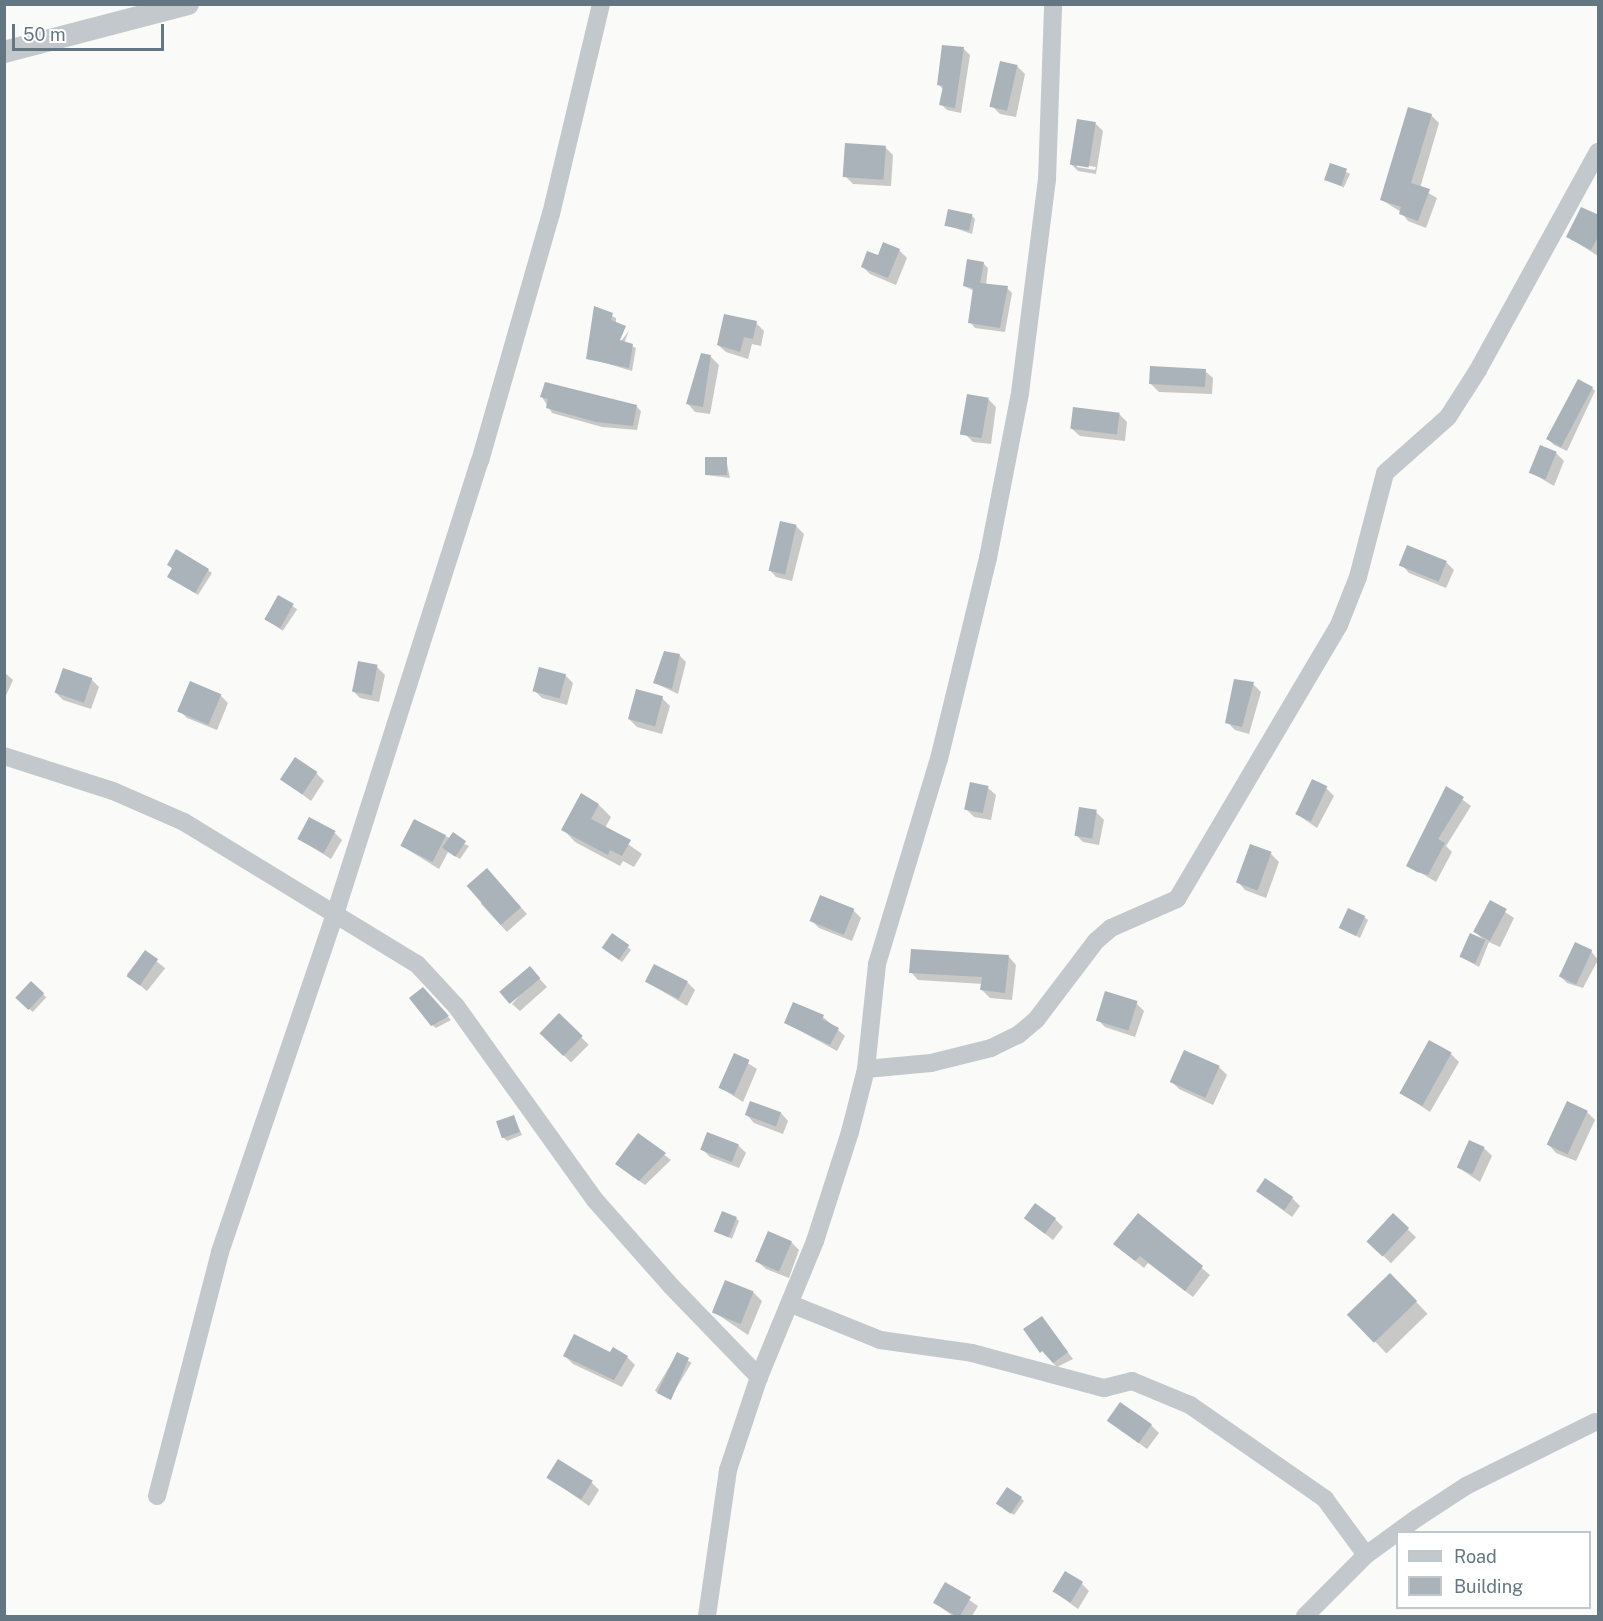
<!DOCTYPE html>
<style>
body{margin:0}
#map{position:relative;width:1603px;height:1621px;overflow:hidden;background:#fafaf8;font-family:"Public Sans",sans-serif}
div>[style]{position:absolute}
.shadow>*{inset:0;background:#0003;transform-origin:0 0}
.building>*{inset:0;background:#aab3b9;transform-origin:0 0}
.minor>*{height:18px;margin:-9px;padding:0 9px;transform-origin:9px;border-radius:9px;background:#c3c8cc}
.tertiary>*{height:22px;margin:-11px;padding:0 11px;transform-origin:11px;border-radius:11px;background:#c3c8cc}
span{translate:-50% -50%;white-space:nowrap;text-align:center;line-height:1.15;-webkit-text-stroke:6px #fff;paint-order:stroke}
.frame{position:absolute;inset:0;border:6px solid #657683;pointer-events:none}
.legend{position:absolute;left:1396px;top:1531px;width:195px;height:78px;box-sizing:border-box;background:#fff;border:2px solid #c1c8cd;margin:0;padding:8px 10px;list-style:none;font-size:18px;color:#657683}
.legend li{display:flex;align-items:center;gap:12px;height:30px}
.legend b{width:30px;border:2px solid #c1c8cd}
.scale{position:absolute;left:12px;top:24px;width:152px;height:27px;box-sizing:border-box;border:3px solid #657683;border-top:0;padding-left:8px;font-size:18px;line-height:21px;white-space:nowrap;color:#657683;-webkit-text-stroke:4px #fff;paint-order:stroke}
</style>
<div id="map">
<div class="shadow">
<i style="clip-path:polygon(944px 46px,964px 49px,970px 55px,961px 113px,947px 110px,941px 104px,944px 90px,939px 85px)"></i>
<i style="clip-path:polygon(1017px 66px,1025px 74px,1016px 117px,1000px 114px,992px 106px)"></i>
<i style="clip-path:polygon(1431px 115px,1439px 123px,1420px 188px,1437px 198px,1426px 228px,1408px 221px,1401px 212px,1382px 200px)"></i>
<i style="clip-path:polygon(evenodd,1095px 123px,1103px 131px,1096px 174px,1078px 171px,1071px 164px,1095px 123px,1077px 164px,1096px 167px,1095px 170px,1077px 167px,1077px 164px)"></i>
<i style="clip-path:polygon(885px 147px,893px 155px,891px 186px,853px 184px,845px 176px)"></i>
<i style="left:1331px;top:165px;width:21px;height:15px;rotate:25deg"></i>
<i style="clip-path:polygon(972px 216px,975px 219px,972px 234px,946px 225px)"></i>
<i style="clip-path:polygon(1598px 217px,1598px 256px,1568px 237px)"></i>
<i style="clip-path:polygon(899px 250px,907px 258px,896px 285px,870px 274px,862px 266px)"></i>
<i style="clip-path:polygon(983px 263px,988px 268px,986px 285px,1007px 288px,1012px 293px,1005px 332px,975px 328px,970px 322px,974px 291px,964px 286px)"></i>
<i style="clip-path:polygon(595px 308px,616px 318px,616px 347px,629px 331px,624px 343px,636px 348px,632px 371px,588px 358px)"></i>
<i style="clip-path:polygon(756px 323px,764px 331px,761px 346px,752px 344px,748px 359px,726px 352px,718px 345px)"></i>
<i style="clip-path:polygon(711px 357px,719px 365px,710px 414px,695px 412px,688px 404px)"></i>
<i style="clip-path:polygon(1205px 371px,1213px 378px,1212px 394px,1159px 392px,1151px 384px)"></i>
<i style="clip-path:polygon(1592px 388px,1595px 391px,1567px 451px,1554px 445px,1550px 441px)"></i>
<i style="clip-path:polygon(542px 397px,636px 406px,641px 411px,637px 430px,602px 427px,552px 413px)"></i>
<i style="clip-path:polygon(988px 399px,996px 407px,991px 444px,973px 442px,965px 434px)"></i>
<i style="clip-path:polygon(1119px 414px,1127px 422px,1125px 441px,1080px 436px,1072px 429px)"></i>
<i style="clip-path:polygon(1556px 453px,1564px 461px,1554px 486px,1530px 472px)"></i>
<i style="clip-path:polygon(726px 459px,730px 478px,706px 475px)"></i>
<i style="clip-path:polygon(796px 526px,804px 534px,792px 581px,776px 577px,769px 569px)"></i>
<i style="clip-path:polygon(1408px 547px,1447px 563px,1454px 570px,1446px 588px,1409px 573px,1402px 565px)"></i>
<i style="clip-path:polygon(168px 565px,208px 570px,212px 573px,198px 595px,169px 577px,173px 569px)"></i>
<i style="left:279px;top:597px;width:22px;height:26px;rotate:34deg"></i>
<i style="clip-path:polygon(665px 653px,680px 656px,686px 662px,678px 694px,655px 683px)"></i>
<i style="clip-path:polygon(377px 667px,385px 675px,379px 702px,360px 698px,352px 690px)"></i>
<i style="clip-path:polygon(4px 672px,13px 680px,4px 700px)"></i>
<i style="clip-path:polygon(565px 675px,573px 683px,567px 705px,542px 698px,534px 690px)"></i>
<i style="clip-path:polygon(91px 679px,99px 687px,91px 709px,63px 700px,55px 692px)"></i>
<i style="clip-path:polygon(1253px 684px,1261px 692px,1249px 734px,1235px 730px,1227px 722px)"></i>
<i style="clip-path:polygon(220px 695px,228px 703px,217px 730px,187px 718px,179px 710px)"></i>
<i style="clip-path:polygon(662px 698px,670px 706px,662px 734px,637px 727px,629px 719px)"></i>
<i style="clip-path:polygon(316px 773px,324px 781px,311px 801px,282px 779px)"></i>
<i style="clip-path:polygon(988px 788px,996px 795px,991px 820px,974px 817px,966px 809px)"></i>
<i style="clip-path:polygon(1326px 788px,1334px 796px,1317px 828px,1295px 813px)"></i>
<i style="clip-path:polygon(1447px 788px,1471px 806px,1446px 846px,1452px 852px,1436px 882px,1408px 865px)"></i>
<i style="clip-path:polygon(599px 805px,611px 817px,605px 828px,642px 854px,634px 867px,623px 861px,620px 866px,575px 842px,563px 829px)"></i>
<i style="clip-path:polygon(1096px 812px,1104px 820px,1099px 845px,1083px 842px,1075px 834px)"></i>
<i style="clip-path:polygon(334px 832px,342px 840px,331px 859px,299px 839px)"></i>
<i style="clip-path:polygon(445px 836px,469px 846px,460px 859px,448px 852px,439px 869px,402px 846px)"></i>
<i style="clip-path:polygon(1271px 854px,1279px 862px,1266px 898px,1245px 890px,1238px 882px)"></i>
<i style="clip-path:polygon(493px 877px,527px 914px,507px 932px,481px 904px)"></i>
<i style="clip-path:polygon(1490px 902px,1514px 918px,1500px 947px,1489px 942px,1479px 967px,1461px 957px,1485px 941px,1475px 932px)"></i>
<i style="clip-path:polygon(853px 910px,861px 918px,852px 941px,819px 928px,811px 920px)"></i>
<i style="clip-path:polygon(1364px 917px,1368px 920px,1360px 938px,1341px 928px)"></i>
<i style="clip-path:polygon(628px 947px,631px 950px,622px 962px,607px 951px)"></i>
<i style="clip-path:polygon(1591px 951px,1598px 960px,1583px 988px,1567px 983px,1559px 975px)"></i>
<i style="left:145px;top:952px;width:26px;height:29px;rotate:39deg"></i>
<i style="clip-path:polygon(1009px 957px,1016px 965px,1012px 1000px,990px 998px,982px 990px,983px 984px,918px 980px,911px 972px)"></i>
<i style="clip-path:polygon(537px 976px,547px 987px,520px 1011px,512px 1004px)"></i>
<i style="clip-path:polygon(647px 982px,687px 982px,695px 990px,687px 1006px)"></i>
<i style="left:31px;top:983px;width:21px;height:20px;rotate:43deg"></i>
<i style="clip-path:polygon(423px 989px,451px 1020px,436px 1028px,432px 1025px)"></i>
<i style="clip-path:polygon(1136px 1003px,1144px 1011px,1135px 1037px,1105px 1027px,1097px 1019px)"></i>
<i style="left:559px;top:1015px;width:42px;height:25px;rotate:45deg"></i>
<i style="clip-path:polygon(823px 1017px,845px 1036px,837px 1051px,786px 1023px)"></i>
<i style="clip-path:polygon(1451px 1054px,1459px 1062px,1430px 1112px,1400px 1092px)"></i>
<i style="clip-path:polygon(735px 1055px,757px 1069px,743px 1102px,721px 1088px)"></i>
<i style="clip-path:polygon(1219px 1067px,1227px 1075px,1213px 1105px,1179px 1089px,1171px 1081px)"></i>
<i style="clip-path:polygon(1587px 1112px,1595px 1120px,1576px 1161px,1556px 1153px,1549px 1145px)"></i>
<i style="clip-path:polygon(781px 1113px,788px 1121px,783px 1134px,754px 1123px,747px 1115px)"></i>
<i style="clip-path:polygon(514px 1117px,522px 1135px,507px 1141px,503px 1137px)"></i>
<i style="clip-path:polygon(638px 1135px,671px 1160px,645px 1185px,623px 1169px)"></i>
<i style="clip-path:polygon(738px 1145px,746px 1153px,739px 1168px,710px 1157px,702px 1149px)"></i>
<i style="clip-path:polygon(1484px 1148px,1492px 1156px,1480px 1182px,1459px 1168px)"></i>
<i style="clip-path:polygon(1257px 1191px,1292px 1198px,1300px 1206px,1292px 1217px)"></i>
<i style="clip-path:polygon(1139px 1215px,1210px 1275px,1193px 1297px,1148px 1263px,1144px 1268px,1123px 1251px)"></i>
<i style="left:1393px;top:1215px;width:32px;height:36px;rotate:44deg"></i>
<i style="clip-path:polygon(736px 1218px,739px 1221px,732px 1239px,716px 1230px)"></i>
<i style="clip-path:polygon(1025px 1218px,1055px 1219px,1063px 1227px,1053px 1240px)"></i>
<i style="clip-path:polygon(791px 1242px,799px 1250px,789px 1278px,766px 1269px,758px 1262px)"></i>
<i style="left:1390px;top:1275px;width:54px;height:57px;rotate:46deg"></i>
<i style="clip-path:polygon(726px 1282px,754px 1293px,762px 1301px,748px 1335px,714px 1312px)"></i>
<i style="clip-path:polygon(1042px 1318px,1073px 1359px,1057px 1367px,1051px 1361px)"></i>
<i style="clip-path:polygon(611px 1354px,627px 1357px,635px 1365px,622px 1387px,573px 1364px,565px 1356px)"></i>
<i style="left:677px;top:1354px;width:17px;height:43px;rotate:31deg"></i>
<i style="clip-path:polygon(1109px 1421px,1151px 1425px,1159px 1433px,1147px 1449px)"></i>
<i style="clip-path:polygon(548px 1477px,592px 1483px,599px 1490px,589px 1506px)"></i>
<i style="clip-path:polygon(1021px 1498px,1024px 1501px,1014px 1515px,1001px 1506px)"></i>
<i style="clip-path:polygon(946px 1584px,978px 1606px,972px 1616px,953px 1616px,935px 1603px)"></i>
<i style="clip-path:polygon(1082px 1584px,1089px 1591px,1078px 1609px,1053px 1591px)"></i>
</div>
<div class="building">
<i style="clip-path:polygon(942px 45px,964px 47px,955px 108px,939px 105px,943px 86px,937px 85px)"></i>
<i style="left:1000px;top:61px;width:18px;height:47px;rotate:13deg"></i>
<i style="clip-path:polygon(1408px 107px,1432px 114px,1411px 183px,1430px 189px,1418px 221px,1399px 214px,1401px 207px,1380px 200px)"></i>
<i style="left:1077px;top:119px;width:19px;height:46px;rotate:9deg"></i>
<i style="left:845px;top:143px;width:41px;height:34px;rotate:4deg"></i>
<i style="left:1330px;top:163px;width:18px;height:18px;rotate:19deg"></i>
<i style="clip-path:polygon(1581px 207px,1599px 215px,1599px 235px,1591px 250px,1566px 237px)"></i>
<i style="left:948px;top:209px;width:25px;height:17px;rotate:12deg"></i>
<i style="clip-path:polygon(883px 242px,900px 249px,888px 278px,861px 267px,867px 251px,878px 255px)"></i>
<i style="clip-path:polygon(967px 259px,984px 262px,980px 283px,1008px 286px,1000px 328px,968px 323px,973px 288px,963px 286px)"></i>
<i style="clip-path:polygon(594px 306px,613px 313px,611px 320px,626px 326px,620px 340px,633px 344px,629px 368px,586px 359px)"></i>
<i style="clip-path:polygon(724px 314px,757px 321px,753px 339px,744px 337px,740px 352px,717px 345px)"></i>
<i style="clip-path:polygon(701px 353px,711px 355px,703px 407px,686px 404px)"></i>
<i style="left:1150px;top:366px;width:56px;height:18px;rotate:3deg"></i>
<i style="left:1578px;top:379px;width:17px;height:68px;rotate:28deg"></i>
<i style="clip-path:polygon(545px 382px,637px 405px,633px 426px,596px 422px,546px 408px,548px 399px,540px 397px)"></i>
<i style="left:967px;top:394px;width:22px;height:41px;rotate:10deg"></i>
<i style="left:1073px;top:407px;width:47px;height:22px;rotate:7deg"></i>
<i style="left:1540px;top:445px;width:18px;height:30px;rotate:22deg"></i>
<i style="left:727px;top:457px;width:18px;height:22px;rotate:90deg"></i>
<i style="left:780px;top:521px;width:17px;height:51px;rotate:13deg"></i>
<i style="left:1407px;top:545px;width:43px;height:22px;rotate:22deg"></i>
<i style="clip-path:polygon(176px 549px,209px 569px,195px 593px,167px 577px,172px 568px,167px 565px)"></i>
<i style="left:278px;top:595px;width:18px;height:28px;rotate:29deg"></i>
<i style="clip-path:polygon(664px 651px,680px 654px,672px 689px,653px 683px)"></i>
<i style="left:358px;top:661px;width:20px;height:31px;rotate:11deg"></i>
<i style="left:539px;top:667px;width:28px;height:25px;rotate:15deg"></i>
<i style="left:63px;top:668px;width:31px;height:26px;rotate:19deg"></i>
<i style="clip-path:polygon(1234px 679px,1254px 682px,1242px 727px,1225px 723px)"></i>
<i style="left:190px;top:681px;width:34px;height:33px;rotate:23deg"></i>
<i style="left:636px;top:689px;width:28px;height:31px;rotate:15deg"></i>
<i style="left:295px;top:757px;width:27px;height:27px;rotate:34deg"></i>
<i style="left:1312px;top:779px;width:17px;height:39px;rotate:25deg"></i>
<i style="left:970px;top:782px;width:19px;height:28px;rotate:12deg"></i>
<i style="clip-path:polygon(1446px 786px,1464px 797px,1438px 839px,1445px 843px,1428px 875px,1417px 872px,1406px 866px)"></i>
<i style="clip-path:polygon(581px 793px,599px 804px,591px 819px,631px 840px,622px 856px,610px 850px,608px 855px,561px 830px)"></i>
<i style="left:1079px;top:807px;width:18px;height:29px;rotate:9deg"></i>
<i style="left:309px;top:817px;width:30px;height:25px;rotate:28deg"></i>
<i style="left:414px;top:819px;width:36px;height:30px;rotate:27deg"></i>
<i style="left:453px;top:832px;width:16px;height:19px;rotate:35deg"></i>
<i style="left:1250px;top:844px;width:23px;height:41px;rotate:20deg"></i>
<i style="left:487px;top:868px;width:52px;height:27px;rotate:49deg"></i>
<i style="left:820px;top:895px;width:37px;height:28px;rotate:22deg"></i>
<i style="left:1490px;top:900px;width:19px;height:36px;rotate:28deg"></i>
<i style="left:1348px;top:908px;width:19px;height:22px;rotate:25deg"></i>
<i style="left:612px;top:933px;width:21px;height:18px;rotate:35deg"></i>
<i style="left:1470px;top:933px;width:17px;height:26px;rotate:24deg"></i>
<i style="left:1575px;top:942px;width:19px;height:38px;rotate:25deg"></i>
<i style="clip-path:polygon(911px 949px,1009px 955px,1005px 993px,980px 990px,982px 977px,909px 973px)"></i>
<i style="left:145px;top:950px;width:16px;height:32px;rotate:35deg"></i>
<i style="left:654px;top:964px;width:38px;height:20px;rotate:27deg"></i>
<i style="left:530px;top:966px;width:16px;height:40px;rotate:50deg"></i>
<i style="left:31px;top:981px;width:18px;height:23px;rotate:43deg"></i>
<i style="clip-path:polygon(423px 987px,449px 1016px,431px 1026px,409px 998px)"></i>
<i style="left:1105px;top:991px;width:34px;height:31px;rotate:17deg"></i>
<i style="clip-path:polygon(793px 1002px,824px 1015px,822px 1019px,839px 1028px,830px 1045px,784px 1023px)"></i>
<i style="left:559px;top:1013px;width:33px;height:28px;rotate:44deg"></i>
<i style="left:1429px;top:1040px;width:26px;height:61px;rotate:29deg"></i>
<i style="left:1184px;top:1050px;width:39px;height:35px;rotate:24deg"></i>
<i style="left:734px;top:1053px;width:17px;height:38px;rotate:24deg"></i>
<i style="left:750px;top:1101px;width:33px;height:15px;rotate:20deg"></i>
<i style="left:1567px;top:1101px;width:23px;height:48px;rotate:25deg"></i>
<i style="left:514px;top:1115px;width:18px;height:19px;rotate:71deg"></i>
<i style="left:707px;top:1132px;width:34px;height:19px;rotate:21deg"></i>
<i style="clip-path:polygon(638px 1133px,666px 1153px,639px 1181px,615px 1164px)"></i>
<i style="left:1469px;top:1140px;width:17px;height:30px;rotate:24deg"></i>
<i style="left:1265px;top:1178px;width:34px;height:16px;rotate:34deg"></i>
<i style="left:1035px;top:1203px;width:26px;height:19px;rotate:36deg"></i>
<i style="left:722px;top:1211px;width:16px;height:22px;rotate:22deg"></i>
<i style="clip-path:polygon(1138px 1213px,1203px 1266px,1185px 1291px,1140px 1256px,1135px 1261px,1113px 1244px)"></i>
<i style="left:1393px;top:1213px;width:22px;height:39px;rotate:43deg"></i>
<i style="left:768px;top:1231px;width:26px;height:33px;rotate:23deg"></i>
<i style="left:1390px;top:1273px;width:39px;height:60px;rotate:46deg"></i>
<i style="left:725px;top:1280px;width:31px;height:35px;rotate:22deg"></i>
<i style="clip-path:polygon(1042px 1316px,1068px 1352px,1053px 1363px,1042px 1351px,1040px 1353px,1023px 1329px)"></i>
<i style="clip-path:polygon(574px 1334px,610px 1352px,613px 1347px,628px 1356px,614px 1380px,563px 1356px)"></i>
<i style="clip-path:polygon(677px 1352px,689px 1358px,671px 1400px,657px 1393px)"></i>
<i style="left:1120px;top:1402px;width:39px;height:23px;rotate:35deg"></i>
<i style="left:558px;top:1459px;width:41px;height:22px;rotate:32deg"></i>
<i style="left:1007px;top:1487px;width:18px;height:20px;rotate:34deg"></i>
<i style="left:1065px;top:1571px;width:21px;height:24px;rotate:31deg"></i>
<i style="left:945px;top:1582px;width:30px;height:24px;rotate:30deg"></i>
</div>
<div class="minor">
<i style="left:4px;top:756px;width:114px;rotate:17.8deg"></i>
<i style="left:113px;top:791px;width:77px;rotate:23.6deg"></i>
<i style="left:184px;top:822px;width:273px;rotate:31.4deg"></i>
<i style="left:417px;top:964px;width:57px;rotate:47.1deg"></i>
<i style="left:456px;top:1006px;width:239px;rotate:54.4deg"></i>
<i style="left:595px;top:1200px;width:115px;rotate:48.5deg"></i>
<i style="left:671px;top:1286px;width:127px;rotate:46deg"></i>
<i style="left:866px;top:1069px;width:65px;rotate:-5.3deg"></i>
<i style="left:931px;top:1063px;width:62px;rotate:-14deg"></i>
<i style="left:991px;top:1048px;width:30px;rotate:-26deg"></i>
<i style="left:1018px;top:1035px;width:23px;rotate:-40deg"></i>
<i style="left:1036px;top:1020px;width:99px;rotate:-52.8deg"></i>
<i style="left:1096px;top:941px;width:20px;rotate:-41deg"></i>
<i style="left:1111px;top:928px;width:72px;rotate:-23.7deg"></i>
<i style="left:1177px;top:899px;width:318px;rotate:-59.4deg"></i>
<i style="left:1339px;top:625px;width:52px;rotate:-68.4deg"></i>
<i style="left:1358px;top:577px;width:107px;rotate:-75.4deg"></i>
<i style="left:1385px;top:473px;width:84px;rotate:-41.6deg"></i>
<i style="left:1448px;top:417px;width:56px;rotate:-57.4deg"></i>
<i style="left:1478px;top:370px;width:249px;rotate:-61.2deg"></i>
<i style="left:791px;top:1304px;width:96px;rotate:22deg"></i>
<i style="left:880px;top:1340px;width:93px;rotate:8deg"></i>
<i style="left:972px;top:1353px;width:137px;rotate:14.9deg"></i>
<i style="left:1104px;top:1388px;width:29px;rotate:-14deg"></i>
<i style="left:1132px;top:1381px;width:63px;rotate:22.5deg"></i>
<i style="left:1190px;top:1405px;width:165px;rotate:34.8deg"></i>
<i style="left:1325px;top:1499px;width:69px;rotate:53.8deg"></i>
<i style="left:157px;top:1496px;width:252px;rotate:-75.5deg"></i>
<i style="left:220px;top:1252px;width:360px;rotate:-71.2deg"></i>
<i style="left:336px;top:911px;width:472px;rotate:-72.3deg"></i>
<i style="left:480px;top:461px;width:257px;rotate:-74deg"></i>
<i style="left:551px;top:214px;width:216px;rotate:-76.6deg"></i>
<i style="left:707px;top:1616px;width:148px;rotate:-81.8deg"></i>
<i style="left:728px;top:1470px;width:98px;rotate:-71.6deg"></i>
<i style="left:759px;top:1377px;width:147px;rotate:-67.6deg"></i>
<i style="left:815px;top:1241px;width:114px;rotate:-72.2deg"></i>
<i style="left:850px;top:1132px;width:65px;rotate:-75.7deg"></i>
<i style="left:866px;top:1069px;width:106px;rotate:-84deg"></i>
<i style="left:877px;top:964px;width:214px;rotate:-73.2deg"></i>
<i style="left:939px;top:759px;width:207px;rotate:-76.3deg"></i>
<i style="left:988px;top:558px;width:168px;rotate:-79deg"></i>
<i style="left:1020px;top:393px;width:215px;rotate:-82.8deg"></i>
<i style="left:1047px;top:180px;width:176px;rotate:-88deg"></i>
<i style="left:1305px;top:1616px;width:86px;rotate:-45deg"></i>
<i style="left:1366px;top:1555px;width:63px;rotate:-36deg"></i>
<i style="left:1417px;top:1518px;width:59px;rotate:-33.1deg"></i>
<i style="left:1466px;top:1486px;width:144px;rotate:-26.4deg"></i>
</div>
<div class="tertiary">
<i style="left:4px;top:52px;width:190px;rotate:-14.6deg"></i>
</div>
<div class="frame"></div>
<ul class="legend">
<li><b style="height:8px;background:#c3c8cc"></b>Road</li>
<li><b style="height:16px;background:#aab3b9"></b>Building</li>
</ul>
<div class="scale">50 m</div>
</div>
